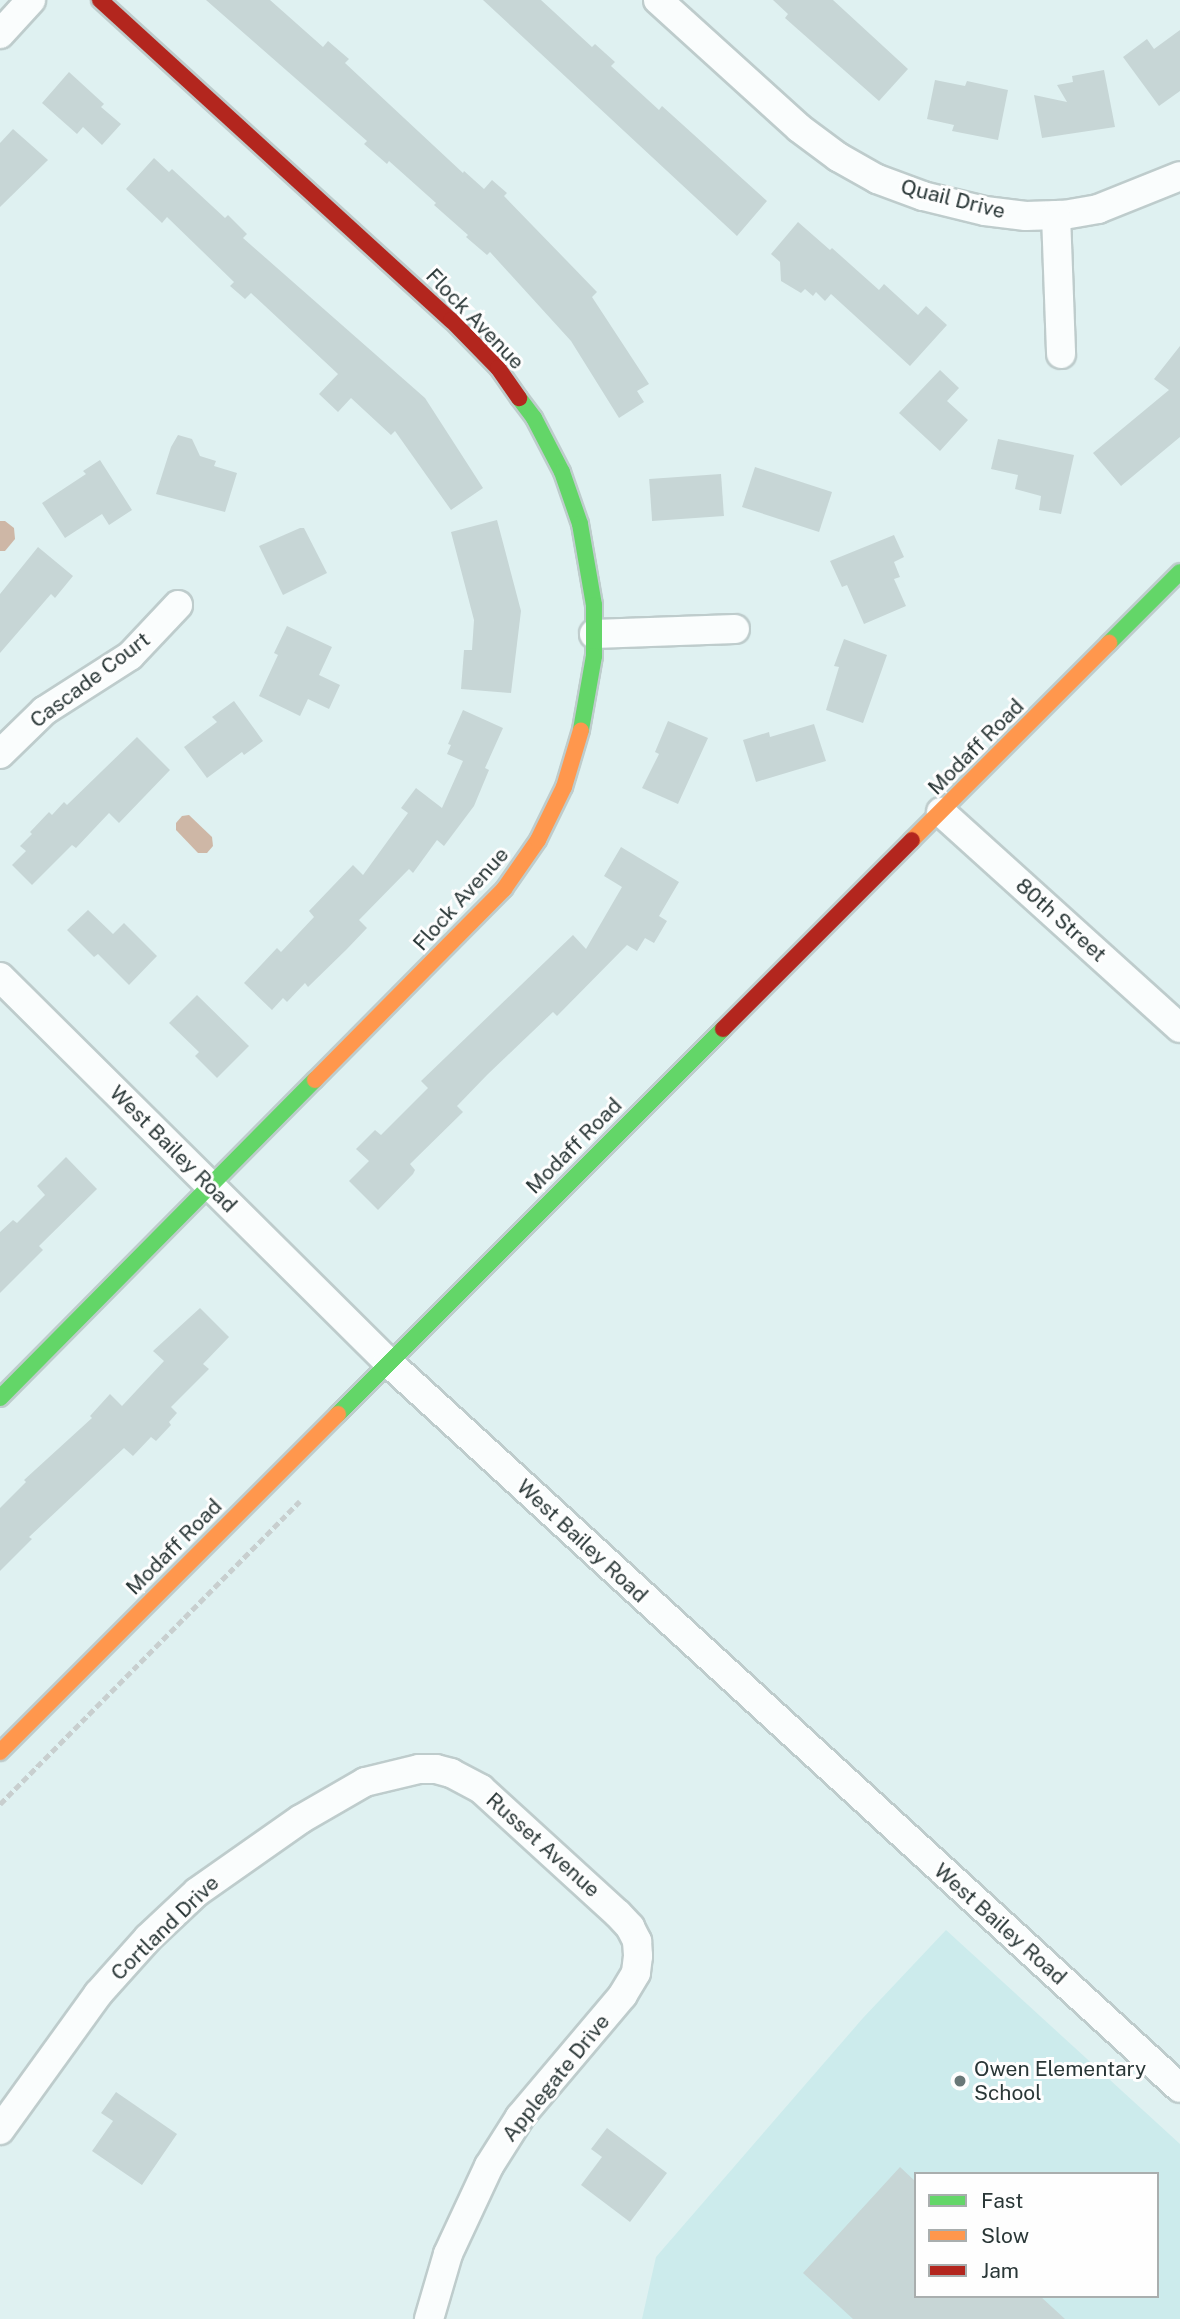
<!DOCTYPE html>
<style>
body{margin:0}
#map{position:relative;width:1180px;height:2319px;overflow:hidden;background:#dff1f1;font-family:"Public Sans",sans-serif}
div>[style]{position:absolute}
.built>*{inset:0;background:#ccebec}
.water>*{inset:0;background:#ceb7a6}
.building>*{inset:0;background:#c7d6d6;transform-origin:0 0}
.path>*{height:4.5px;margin-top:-2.25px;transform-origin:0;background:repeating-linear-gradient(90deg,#c8cfcf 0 7px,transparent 0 10.5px)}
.roads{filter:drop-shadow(2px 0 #becccc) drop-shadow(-2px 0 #becccc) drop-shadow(0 2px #becccc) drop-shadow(0 -2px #becccc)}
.street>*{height:28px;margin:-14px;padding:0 14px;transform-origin:14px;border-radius:14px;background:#fafdfd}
.fast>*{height:16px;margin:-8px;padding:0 8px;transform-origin:8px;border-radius:8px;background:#63d668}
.slow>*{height:16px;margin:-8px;padding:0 8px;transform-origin:8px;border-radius:8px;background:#ff974d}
.jam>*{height:16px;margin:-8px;padding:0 8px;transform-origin:8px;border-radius:8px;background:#b3261e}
.dots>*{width:19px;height:19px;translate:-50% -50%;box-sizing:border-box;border:4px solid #fefefe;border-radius:50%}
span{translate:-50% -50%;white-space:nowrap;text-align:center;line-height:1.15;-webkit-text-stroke:6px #fefefe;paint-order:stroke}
.street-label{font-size:21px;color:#2a3737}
.poi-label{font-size:21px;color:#2a3737}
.left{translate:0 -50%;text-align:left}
.legend{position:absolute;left:914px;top:2172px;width:245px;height:126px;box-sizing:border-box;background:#fefefe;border:2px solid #a9aeae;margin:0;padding:9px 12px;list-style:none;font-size:21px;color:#2a3737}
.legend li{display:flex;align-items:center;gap:14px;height:35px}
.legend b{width:35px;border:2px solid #a9aeae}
</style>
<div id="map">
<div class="built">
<i style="clip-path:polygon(evenodd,946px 1930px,1180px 2144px,1180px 2319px,642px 2319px,656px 2257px,863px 2018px,946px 1930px,916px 2174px,1157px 2174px,1157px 2296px,916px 2296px,916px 2174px)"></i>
</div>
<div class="water">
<i style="clip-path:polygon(0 521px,5px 521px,14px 528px,15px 539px,5px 551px,0 551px)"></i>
<i style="clip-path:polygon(189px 815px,212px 837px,213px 846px,207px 853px,198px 853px,176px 830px,176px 823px,182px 816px)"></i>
</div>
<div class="building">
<i style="clip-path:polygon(206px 0,270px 0,323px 47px,328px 41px,349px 59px,345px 63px,463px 173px,464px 171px,484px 189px,492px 180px,507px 193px,504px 196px,597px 292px,592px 297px,649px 384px,637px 391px,644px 402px,619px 418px,571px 341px,490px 252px,487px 255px,466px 237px,468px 235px,434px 205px,436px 203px,389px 161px,387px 164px,364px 144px,367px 141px)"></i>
<i style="clip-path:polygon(483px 0,541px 0,592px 47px,595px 44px,615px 62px,611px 66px,659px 110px,662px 106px,767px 201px,737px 236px)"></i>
<i style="clip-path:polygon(773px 0,833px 0,908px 69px,879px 101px,785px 18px,788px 14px)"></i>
<i style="clip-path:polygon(1180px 30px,1180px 91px,1159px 106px,1123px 57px,1147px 39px,1154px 49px)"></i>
<i style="clip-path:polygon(1104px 70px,1115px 127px,1042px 138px,1034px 95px,1067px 102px,1057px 85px,1073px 82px,1072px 76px)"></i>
<i style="clip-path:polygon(69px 72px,104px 104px,101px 107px,121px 124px,102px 145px,83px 127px,77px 134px,42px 103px)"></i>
<i style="clip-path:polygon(935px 80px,965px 86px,967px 81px,1008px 90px,998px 140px,952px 131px,954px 125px,927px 119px)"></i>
<i style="clip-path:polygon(13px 129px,48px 160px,0 207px,0 143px)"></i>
<i style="clip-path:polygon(154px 158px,169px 172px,172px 169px,225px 218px,228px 215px,247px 234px,243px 238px,425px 398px,483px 488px,451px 510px,395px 431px,391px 435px,351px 398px,338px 412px,319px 394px,338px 374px,251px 293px,245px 299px,230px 286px,234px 282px,167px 217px,162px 223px,126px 189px)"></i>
<i style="clip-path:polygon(798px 222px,830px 250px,832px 248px,879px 290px,884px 284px,918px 315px,926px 306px,947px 325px,910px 366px,831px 294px,825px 301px,816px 292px,813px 296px,805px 289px,801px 293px,781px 281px,780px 262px,771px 254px)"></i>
<i style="clip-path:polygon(1180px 346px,1180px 437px,1121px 486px,1093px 453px,1169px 390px,1154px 379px)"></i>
<i style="clip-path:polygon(940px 370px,959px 388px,947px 401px,968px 420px,940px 451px,899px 413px)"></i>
<i style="clip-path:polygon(178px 435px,192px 439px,200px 456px,216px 461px,214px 466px,237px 473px,225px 512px,156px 494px,171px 447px)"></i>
<i style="clip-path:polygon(998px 439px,1074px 455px,1061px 514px,1039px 510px,1041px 496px,1015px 489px,1018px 475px,991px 469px)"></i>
<i style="clip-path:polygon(100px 460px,132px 510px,109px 525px,102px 514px,65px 538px,42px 503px,86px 474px,83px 471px)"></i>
<i style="left:755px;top:467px;width:81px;height:42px;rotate:18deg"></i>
<i style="left:721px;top:474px;width:42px;height:72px;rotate:86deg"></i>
<i style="clip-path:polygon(497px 520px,521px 611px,511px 693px,461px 689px,464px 650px,472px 650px,474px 620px,451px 532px)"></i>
<i style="clip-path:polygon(300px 528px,304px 528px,327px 573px,283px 595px,259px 546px)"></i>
<i style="clip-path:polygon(894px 535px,904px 557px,894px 562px,900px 577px,894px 579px,906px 606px,864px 624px,847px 585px,842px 587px,830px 561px)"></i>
<i style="clip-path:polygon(38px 547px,73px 576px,55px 598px,51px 594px,0 653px,0 594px)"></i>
<i style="clip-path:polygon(287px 626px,332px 647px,319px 675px,340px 685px,329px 709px,308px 699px,300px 716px,259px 696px,278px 655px,274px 653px)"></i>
<i style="clip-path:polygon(844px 639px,887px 655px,863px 723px,826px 710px,839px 667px,834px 666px)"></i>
<i style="clip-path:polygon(234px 701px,263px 741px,244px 755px,242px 752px,207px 778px,184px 747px,217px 722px,212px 717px)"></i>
<i style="clip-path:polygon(463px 710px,503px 728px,485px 768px,489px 770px,474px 806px,444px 846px,437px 840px,413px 873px,409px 869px,359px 920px,367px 928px,347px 949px,308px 987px,305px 983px,287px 1002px,283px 998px,272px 1010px,244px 983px,277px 948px,281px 952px,314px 917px,309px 911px,353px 865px,363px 875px,408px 813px,401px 808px,416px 788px,442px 808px,463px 761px,447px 754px,451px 745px,448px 744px)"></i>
<i style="clip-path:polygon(668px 721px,708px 738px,678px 804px,642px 788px,659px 754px,655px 752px)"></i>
<i style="clip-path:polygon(814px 724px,826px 761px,756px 782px,743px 740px,769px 732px,770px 737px)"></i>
<i style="clip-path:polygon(137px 737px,170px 770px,119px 823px,109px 813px,76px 848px,72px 845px,32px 885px,12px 865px,26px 851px,20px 846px,32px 834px,30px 832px,49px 812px,52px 815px,64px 802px,67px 805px)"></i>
<i style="clip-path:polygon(621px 847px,679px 882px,659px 916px,667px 921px,654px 943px,645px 938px,637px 951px,627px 945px,557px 1016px,553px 1012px,488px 1074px,457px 1106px,463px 1112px,410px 1164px,415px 1170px,413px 1174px,378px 1210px,349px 1181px,369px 1161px,356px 1149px,375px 1130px,381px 1135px,428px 1088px,421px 1081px,573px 935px,586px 949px,622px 887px,604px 876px)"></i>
<i style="clip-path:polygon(88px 910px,113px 934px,124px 923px,157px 956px,129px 985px,98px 954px,94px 957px,67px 930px)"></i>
<i style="clip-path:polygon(197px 995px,249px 1046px,217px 1078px,195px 1056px,199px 1052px,169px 1023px)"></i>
<i style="clip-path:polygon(66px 1157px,97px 1189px,39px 1246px,43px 1250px,0 1293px,0 1232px,13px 1220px,17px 1223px,45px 1195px,37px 1186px)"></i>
<i style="clip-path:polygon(200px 1308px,229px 1337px,203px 1364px,209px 1369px,171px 1407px,177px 1413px,169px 1422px,171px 1425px,156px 1441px,151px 1437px,133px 1456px,124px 1448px,29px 1537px,32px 1539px,0 1571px,0 1508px,26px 1482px,24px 1480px,92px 1418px,90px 1416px,110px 1394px,122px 1406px,164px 1361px,153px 1351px)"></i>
<i style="clip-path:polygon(116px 2092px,177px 2134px,142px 2185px,92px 2151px,113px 2121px,101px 2113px)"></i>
<i style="clip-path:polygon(607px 2128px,667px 2173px,630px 2222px,581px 2185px,602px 2157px,591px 2149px)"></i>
<i style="clip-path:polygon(900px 2167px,916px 2182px,916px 2296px,1040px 2296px,1065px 2319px,853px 2319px,803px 2273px)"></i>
</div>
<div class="path">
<i style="left:0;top:1804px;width:426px;rotate:-45.3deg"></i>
</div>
<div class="roads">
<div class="street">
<i style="left:658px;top:0;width:190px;rotate:42.2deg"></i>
<i style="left:799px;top:128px;width:49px;rotate:36.6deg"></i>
<i style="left:838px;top:157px;width:45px;rotate:29.4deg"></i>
<i style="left:877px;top:179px;width:49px;rotate:20.3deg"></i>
<i style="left:923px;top:196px;width:64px;rotate:13.6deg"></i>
<i style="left:985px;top:211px;width:41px;rotate:7deg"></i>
<i style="left:1026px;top:216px;width:38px;rotate:-2deg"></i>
<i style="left:1064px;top:215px;width:35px;rotate:-10deg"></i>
<i style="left:1098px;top:209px;width:88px;rotate:-21.9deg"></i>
<i style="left:0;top:34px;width:46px;rotate:-47.6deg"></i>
<i style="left:1056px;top:215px;width:139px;rotate:87.9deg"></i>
<i style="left:594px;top:634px;width:141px;rotate:-2deg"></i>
<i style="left:0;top:754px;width:62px;rotate:-44.3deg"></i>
<i style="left:44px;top:711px;width:102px;rotate:-32.6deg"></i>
<i style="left:130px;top:656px;width:70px;rotate:-46.7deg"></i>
<i style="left:941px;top:812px;width:322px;rotate:42.1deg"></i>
<i style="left:0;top:977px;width:547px;rotate:44.78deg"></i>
<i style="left:388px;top:1362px;width:1074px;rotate:42.51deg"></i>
<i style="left:0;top:2130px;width:168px;rotate:-54.2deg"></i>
<i style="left:98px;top:1994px;width:75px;rotate:-48.2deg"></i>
<i style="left:148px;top:1938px;width:67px;rotate:-43.2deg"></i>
<i style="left:197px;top:1892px;width:127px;rotate:-35.1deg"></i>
<i style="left:301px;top:1819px;width:74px;rotate:-30deg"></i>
<i style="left:365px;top:1782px;width:56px;rotate:-13.5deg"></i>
<i style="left:419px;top:1769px;width:17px"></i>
<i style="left:436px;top:1769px;width:16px;rotate:15deg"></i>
<i style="left:451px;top:1773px;width:34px;rotate:28deg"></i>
<i style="left:481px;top:1789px;width:185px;rotate:42.4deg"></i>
<i style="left:618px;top:1914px;width:18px;rotate:47deg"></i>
<i style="left:630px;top:1927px;width:16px;rotate:63deg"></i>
<i style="left:637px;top:1941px;width:15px;rotate:86deg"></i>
<i style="left:638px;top:1956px;width:17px;rotate:97deg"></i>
<i style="left:636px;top:1973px;width:26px;rotate:121deg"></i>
<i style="left:623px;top:1995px;width:160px;rotate:130.2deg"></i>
<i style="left:520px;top:2117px;width:58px;rotate:122.3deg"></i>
<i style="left:489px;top:2166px;width:97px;rotate:115deg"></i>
<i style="left:448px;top:2254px;width:68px;rotate:106.3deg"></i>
</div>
<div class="fast">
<i style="left:519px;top:398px;width:25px;rotate:53deg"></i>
<i style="left:534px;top:418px;width:61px;rotate:62.6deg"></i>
<i style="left:562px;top:472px;width:55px;rotate:70.9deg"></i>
<i style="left:580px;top:524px;width:82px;rotate:80.2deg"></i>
<i style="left:594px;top:605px;width:51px;rotate:90deg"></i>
<i style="left:594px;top:656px;width:75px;rotate:100deg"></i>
<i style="left:1109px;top:643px;width:100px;rotate:-45deg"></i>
<i style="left:0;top:1398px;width:448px;rotate:-45.3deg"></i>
<i style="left:338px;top:1414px;width:544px;rotate:-45deg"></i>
</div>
<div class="slow">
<i style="left:912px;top:840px;width:279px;rotate:-45deg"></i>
<i style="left:315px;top:1080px;width:269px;rotate:-45.3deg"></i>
<i style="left:504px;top:889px;width:60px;rotate:-55.2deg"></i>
<i style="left:538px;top:840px;width:59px;rotate:-63.9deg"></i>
<i style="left:564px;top:787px;width:59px;rotate:-73.4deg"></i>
<i style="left:0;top:1752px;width:478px;rotate:-45deg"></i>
</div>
<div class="jam">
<i style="left:100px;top:0;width:475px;rotate:42.4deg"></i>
<i style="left:451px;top:320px;width:67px;rotate:45.6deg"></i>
<i style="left:498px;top:368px;width:37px;rotate:55deg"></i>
<i style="left:723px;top:1029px;width:267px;rotate:-45deg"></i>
</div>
</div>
<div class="dots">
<i style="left:960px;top:2081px;background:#697878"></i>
</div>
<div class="street-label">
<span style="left:953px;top:199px;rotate:14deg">Quail Drive</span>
<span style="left:475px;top:319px;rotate:46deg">Flock Avenue</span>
<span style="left:90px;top:680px;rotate:-37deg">Cascade Court</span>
<span style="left:976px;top:747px;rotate:-45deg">Modaff Road</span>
<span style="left:461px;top:899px;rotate:-48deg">Flock Avenue</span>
<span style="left:1061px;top:920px;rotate:42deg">80th Street</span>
<span style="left:574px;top:1146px;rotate:-45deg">Modaff Road</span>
<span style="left:173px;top:1149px;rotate:45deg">West Bailey Road</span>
<span style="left:582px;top:1541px;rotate:43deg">West Bailey Road</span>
<span style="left:174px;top:1547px;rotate:-45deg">Modaff Road</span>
<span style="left:543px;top:1845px;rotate:42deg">Russet Avenue</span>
<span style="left:1000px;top:1924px;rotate:42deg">West Bailey Road</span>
<span style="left:165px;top:1928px;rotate:-44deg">Cortland Drive</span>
<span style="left:556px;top:2078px;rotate:-51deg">Applegate Drive</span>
</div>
<div class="poi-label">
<span class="left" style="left:974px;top:2081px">Owen Elementary<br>School</span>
</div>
<ul class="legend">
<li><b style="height:9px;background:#63d668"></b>Fast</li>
<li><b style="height:9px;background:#ff974d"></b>Slow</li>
<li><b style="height:9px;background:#b3261e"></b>Jam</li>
</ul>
</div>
